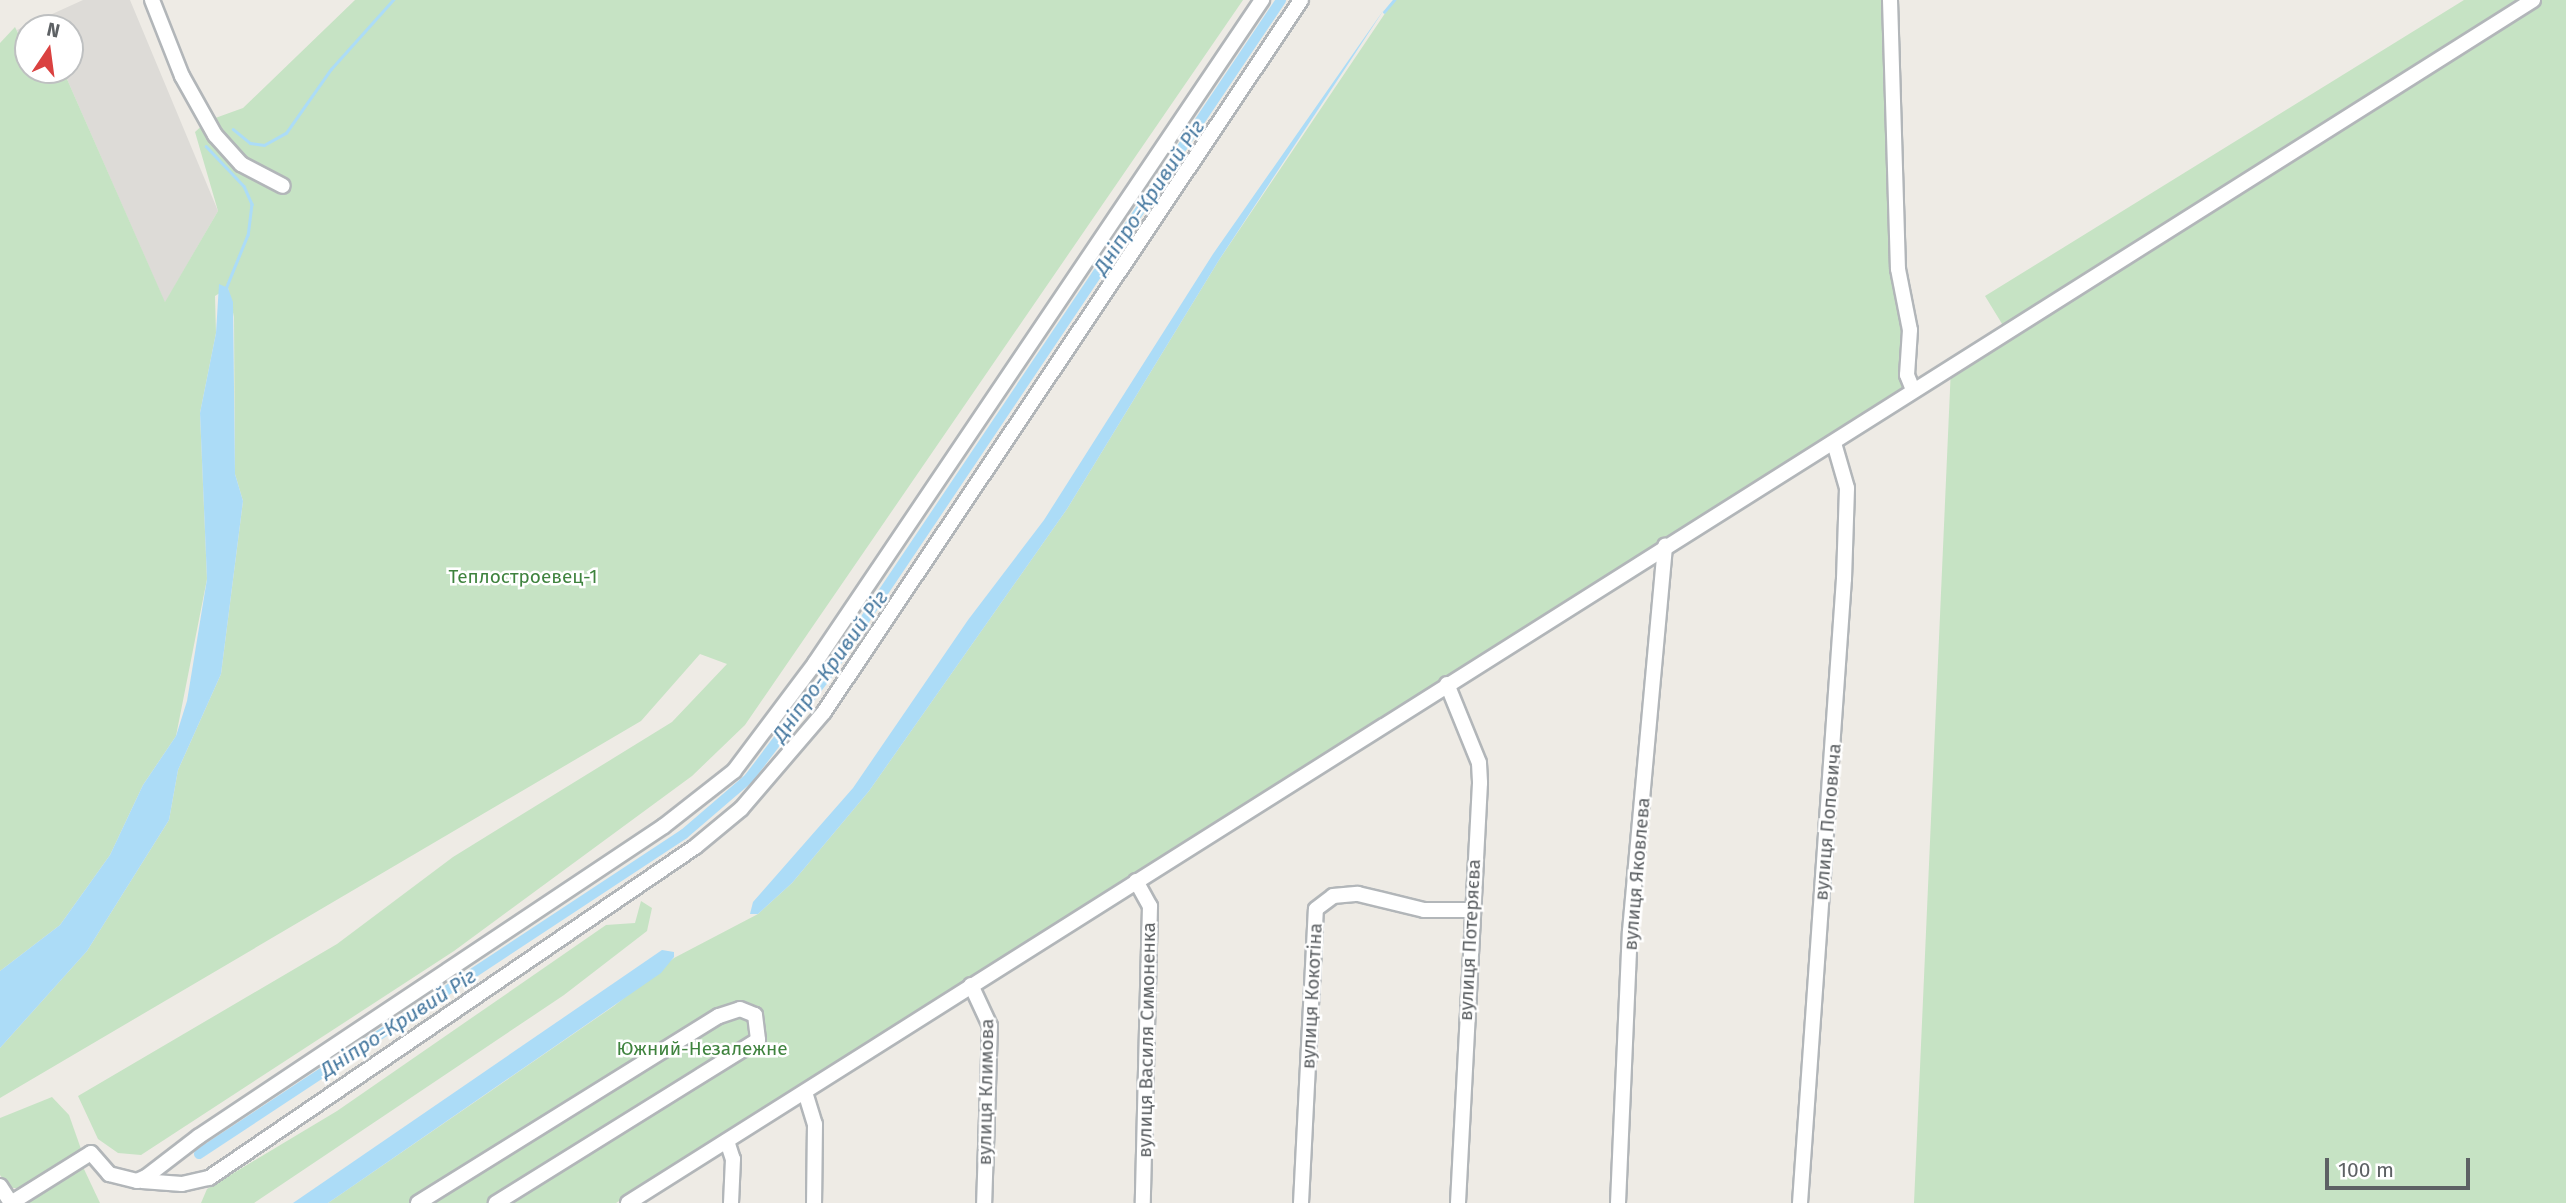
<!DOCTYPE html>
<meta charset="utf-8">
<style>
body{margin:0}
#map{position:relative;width:2566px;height:1203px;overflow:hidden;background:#eeebe5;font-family:"Fira Sans",sans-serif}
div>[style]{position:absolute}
.industrial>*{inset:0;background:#dddbd7}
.green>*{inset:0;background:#c6e3c4}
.water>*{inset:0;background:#acdcf7}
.stream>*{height:2.5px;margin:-1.25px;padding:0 1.25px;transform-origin:1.25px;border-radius:1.25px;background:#acdcf7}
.canal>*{height:10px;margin:-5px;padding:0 5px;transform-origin:5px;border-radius:5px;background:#acdcf7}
.roads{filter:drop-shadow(2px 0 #b2b6b9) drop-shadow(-2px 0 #b2b6b9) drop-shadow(0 2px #b2b6b9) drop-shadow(0 -2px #b2b6b9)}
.minor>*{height:14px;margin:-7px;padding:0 7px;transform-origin:7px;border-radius:7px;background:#fff}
span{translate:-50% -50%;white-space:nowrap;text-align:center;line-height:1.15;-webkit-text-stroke:5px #fff;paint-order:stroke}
.park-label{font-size:19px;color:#3f833e}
.street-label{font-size:19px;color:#5d6164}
.water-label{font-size:21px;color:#4779a0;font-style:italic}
.north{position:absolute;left:14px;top:14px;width:70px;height:70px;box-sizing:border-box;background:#fff;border:2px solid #bec0c1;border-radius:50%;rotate:13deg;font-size:19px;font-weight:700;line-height:28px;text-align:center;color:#5d6164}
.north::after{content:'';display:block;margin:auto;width:24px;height:32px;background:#da4140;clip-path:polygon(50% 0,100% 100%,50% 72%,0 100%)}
.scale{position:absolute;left:2325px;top:1158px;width:145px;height:32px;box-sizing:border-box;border:4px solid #5d6164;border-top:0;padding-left:9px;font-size:21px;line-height:24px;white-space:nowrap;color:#5d6164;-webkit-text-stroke:5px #fff;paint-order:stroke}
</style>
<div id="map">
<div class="industrial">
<i style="clip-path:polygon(83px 0,130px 0,218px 211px,165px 303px,63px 70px,70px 70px,70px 28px,28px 28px,28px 53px,17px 30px)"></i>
</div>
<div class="green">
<i style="clip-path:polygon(355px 0,1243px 0,745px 725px,692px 776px,454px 951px,141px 1155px,118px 1153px,98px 1139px,78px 1096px,337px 944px,453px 857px,672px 722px,727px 664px,700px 654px,641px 721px,0 1098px,0 1048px,87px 951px,169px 820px,178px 770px,221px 674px,243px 501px,235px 474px,234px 317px,228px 288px,215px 296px,216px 333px,200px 413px,207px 579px,176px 736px,143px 785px,110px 855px,60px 925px,0 971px,0 43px,15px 27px,28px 53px,28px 70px,63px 70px,165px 302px,218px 211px,195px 132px,207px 121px,243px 108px)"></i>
<i style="clip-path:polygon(1394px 0,1890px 0,1895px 161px,1913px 390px,616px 1203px,328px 1203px,614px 1006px,674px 958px,758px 914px,792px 883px,869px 791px,1067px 509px,1219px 260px)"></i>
<i style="clip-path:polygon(2464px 0,2566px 0,2566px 1203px,1914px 1203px,1951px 367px,2007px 332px,1985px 296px)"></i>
<i style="clip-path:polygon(641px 901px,652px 908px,647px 931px,564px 995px,254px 1203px,201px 1203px,207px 1189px,337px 1111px,606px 925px,635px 923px)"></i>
<i style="clip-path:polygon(52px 1097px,69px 1115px,81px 1149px,75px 1159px,19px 1188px,9px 1188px,0 1175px,0 1118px)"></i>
<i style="clip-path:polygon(83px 1167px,100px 1203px,28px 1203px)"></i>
</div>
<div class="water">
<i style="clip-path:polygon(1385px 8px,1219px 260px,1067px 509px,869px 791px,792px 883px,758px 914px,750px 914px,753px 902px,853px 788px,968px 620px,1044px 520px,1213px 254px)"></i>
<i style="clip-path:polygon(219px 284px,228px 288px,233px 302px,235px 474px,243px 501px,221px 674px,178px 770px,169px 820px,87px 951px,0 1048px,0 971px,60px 925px,110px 855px,143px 785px,176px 736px,187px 701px,207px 579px,200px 413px,216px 333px)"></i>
<i style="clip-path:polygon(662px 950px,674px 952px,674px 957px,661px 973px,347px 1190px,328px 1203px,293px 1203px)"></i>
</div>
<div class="stream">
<i style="left:1384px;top:12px;width:16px;rotate:-50deg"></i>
<i style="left:233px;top:129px;width:22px;rotate:39deg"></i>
<i style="left:250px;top:143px;width:14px;rotate:8deg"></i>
<i style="left:264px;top:145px;width:25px;rotate:-29deg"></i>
<i style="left:286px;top:133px;width:78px;rotate:-54.9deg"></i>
<i style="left:331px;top:69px;width:93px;rotate:-48.1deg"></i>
<i style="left:206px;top:146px;width:55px;rotate:46.5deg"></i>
<i style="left:244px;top:186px;width:20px;rotate:66deg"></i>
<i style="left:252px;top:204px;width:31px;rotate:97deg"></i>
<i style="left:248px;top:235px;width:58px;rotate:112.2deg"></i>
</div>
<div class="canal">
<i style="left:199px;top:1154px;width:581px;rotate:-33.42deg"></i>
<i style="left:684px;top:834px;width:86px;rotate:-40.7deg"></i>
<i style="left:749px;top:778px;width:136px;rotate:-52.8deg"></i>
<i style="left:831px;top:670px;width:807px;rotate:-56.11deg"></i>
</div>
<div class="roads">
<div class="minor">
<i style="left:152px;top:0;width:82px;rotate:68.5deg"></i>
<i style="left:182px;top:76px;width:68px;rotate:60.8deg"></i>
<i style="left:215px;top:135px;width:39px;rotate:48deg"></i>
<i style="left:241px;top:164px;width:47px;rotate:27.6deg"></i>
<i style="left:1890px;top:0;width:269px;rotate:88.3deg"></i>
<i style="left:1898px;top:269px;width:62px;rotate:78.9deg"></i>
<i style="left:1910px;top:330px;width:45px;rotate:93.8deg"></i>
<i style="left:1907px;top:375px;width:16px;rotate:68deg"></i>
<i style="left:1447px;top:684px;width:85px;rotate:67.9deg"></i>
<i style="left:1479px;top:763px;width:20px;rotate:87deg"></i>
<i style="left:1480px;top:783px;width:421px;rotate:93deg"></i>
<i style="left:1136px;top:881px;width:29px;rotate:61deg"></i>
<i style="left:1150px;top:906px;width:297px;rotate:91.4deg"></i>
<i style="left:971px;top:985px;width:45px;rotate:65.1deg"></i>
<i style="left:990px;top:1026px;width:177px;rotate:91.9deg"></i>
<i style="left:805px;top:1092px;width:34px;rotate:73deg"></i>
<i style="left:815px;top:1124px;width:79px;rotate:90.7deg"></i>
<i style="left:727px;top:1141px;width:19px;rotate:72deg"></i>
<i style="left:733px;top:1159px;width:44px;rotate:92.6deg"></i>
<i style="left:142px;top:1181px;width:40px;rotate:4.3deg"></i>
<i style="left:182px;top:1184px;width:28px;rotate:-13deg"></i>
<i style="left:209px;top:1178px;width:588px;rotate:-34.26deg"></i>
<i style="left:695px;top:847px;width:60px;rotate:-39.6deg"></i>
<i style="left:741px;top:809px;width:128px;rotate:-49.4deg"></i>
<i style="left:824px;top:712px;width:857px;rotate:-56.18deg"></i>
<i style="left:0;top:1186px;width:20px;rotate:57deg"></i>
<i style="left:11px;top:1203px;width:94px;rotate:-32deg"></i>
<i style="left:91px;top:1153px;width:28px;rotate:49deg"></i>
<i style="left:109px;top:1174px;width:29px;rotate:14deg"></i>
<i style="left:137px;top:1181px;width:10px;rotate:-24deg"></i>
<i style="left:146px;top:1177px;width:66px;rotate:-37.6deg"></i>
<i style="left:198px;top:1137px;width:560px;rotate:-33.72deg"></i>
<i style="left:664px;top:826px;width:89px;rotate:-38.2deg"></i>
<i style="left:734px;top:771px;width:135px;rotate:-53.1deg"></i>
<i style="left:815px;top:663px;width:800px;rotate:-56.01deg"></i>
<i style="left:418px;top:1203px;width:354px;rotate:-31.9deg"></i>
<i style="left:719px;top:1016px;width:22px;rotate:-18deg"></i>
<i style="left:740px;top:1009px;width:16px;rotate:22deg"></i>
<i style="left:755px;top:1015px;width:25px;rotate:83deg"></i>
<i style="left:758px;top:1040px;width:309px;rotate:148.1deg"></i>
<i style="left:628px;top:1203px;width:2253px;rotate:-32.27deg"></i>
<i style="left:1301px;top:1203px;width:294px;rotate:-87.1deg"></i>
<i style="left:1316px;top:909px;width:21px;rotate:-37deg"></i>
<i style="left:1333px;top:896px;width:25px;rotate:-5deg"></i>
<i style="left:1358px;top:894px;width:68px;rotate:13.6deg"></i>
<i style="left:1424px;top:910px;width:47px"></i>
<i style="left:1618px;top:1203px;width:272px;rotate:-87.5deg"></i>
<i style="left:1630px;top:931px;width:387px;rotate:-84.8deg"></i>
<i style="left:1800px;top:1203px;width:626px;rotate:-85.97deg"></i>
<i style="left:1844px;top:579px;width:91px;rotate:-88.1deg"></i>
<i style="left:1847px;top:488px;width:47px;rotate:-106.1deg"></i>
</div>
</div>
<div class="park-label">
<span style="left:523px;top:577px">Теплостроевец-1</span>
<span style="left:702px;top:1049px">Южний-Незалежне</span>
</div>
<div class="street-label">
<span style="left:1828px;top:822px;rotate:-85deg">вулиця Поповича</span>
<span style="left:1637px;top:874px;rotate:-85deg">вулиця Яковлева</span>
<span style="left:1470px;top:940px;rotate:-87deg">вулиця Потеряєва</span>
<span style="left:1312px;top:996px;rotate:-87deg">вулиця Кокотіна</span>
<span style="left:1147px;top:1040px;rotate:-89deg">вулиця Василя Симоненка</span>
<span style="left:986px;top:1092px;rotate:-89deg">вулиця Климова</span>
</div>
<div class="water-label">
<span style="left:1149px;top:197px;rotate:-56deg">Дніпро-Кривий Ріг</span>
<span style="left:830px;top:666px;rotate:-54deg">Дніпро-Кривий Ріг</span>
<span style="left:398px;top:1023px;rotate:-33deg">Дніпро-Кривий Ріг</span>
</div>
<div class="north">N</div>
<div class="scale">100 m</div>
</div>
